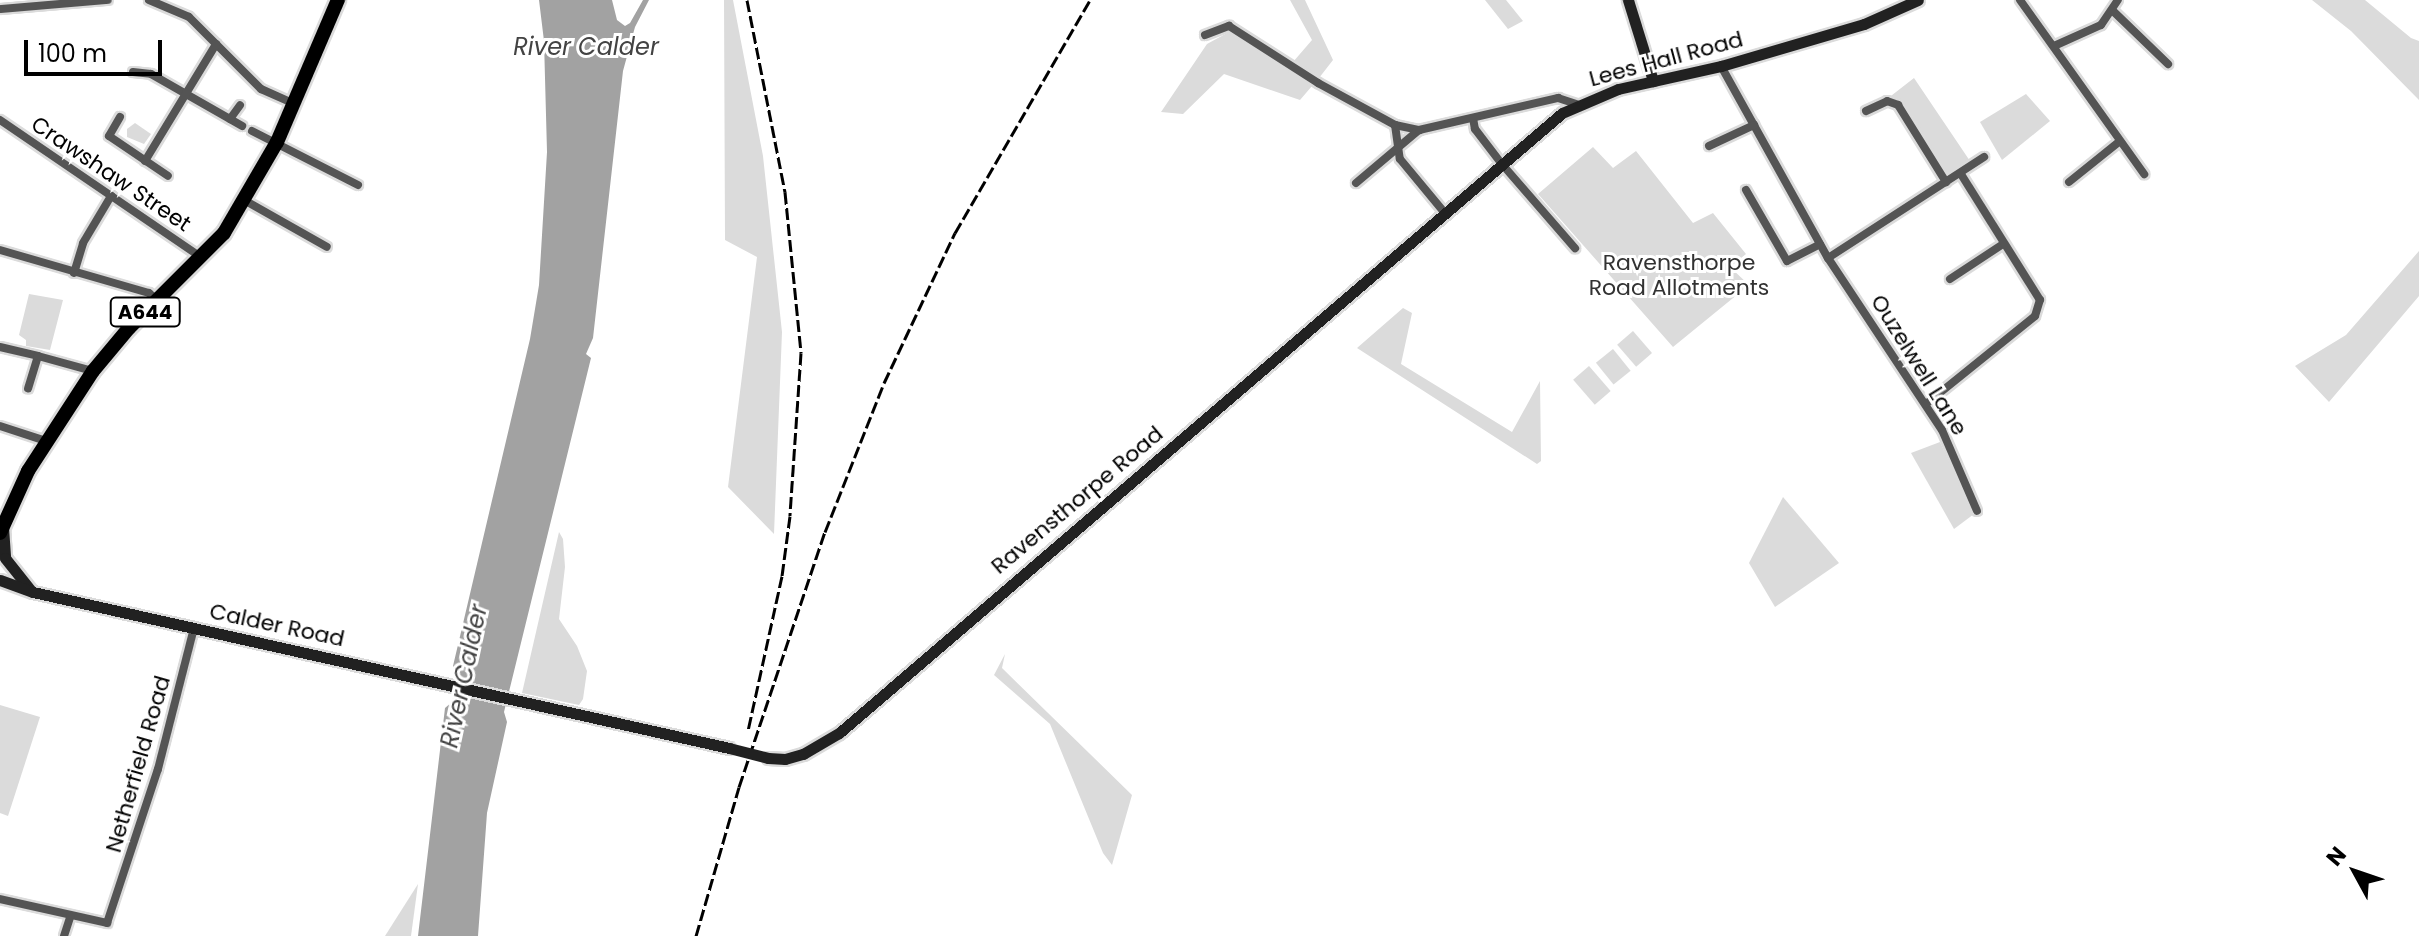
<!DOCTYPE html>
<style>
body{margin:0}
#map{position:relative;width:2419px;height:936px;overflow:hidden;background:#fff;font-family:Poppins,sans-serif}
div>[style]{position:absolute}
.green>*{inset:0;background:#dbdbdb;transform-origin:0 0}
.water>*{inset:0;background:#a2a2a2}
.roads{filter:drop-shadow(2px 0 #dbdbdb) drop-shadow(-2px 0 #dbdbdb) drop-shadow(0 2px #dbdbdb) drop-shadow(0 -2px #dbdbdb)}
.street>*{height:8px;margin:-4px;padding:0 4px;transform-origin:4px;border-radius:4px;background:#545454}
.secondary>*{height:11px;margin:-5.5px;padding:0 5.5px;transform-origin:5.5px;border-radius:5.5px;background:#212121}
.highway>*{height:14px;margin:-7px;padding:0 7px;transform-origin:7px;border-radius:7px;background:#000}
.rail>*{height:3px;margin-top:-1.5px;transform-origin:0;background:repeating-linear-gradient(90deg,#000 0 12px,transparent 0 16px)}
.secondary-bridge>*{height:11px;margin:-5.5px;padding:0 5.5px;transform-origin:5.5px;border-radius:5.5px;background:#212121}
span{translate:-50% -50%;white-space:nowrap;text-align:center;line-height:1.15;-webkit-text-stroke:6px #fff;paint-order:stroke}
.shield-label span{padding:2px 6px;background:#fff;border:2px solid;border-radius:6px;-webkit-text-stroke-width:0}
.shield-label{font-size:20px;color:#000;font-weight:700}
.street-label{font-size:22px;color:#000}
.park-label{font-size:22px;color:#323232}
.water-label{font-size:24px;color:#434343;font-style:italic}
.north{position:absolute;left:2315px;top:832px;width:80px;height:80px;-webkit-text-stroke:6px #fff;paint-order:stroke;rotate:310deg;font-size:22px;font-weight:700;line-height:32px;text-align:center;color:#000}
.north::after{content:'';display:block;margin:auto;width:28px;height:36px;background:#000;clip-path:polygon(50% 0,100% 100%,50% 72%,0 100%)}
.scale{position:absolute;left:24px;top:40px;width:138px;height:36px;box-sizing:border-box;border:4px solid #000;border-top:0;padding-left:10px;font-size:24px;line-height:28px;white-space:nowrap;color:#000;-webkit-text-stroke:6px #fff;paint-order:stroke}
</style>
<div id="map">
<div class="green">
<i style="clip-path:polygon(724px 0,733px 0,763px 156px,782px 332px,774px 534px,728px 487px,757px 257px,725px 240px)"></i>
<i style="clip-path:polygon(1290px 0,1305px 0,1333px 60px,1319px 78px,1293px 62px,1312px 40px)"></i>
<i style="clip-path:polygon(1485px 0,1506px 0,1523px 21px,1508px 29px)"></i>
<i style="clip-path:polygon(2312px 0,2365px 0,2411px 38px,2419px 41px,2419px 100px,2351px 31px)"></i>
<i style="clip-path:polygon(1229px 32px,1312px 86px,1300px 100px,1224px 74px,1183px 114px,1161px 112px,1207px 44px)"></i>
<i style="clip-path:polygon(1914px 78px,1972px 164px,1946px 180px,1899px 104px,1887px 99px)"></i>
<i style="clip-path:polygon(2026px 94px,2050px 121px,2002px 160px,1980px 122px)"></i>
<i style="clip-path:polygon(135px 123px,151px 134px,144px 144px,127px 137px,127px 129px)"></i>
<i style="clip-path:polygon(1593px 147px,1613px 168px,1636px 151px,1693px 223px,1713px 213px,1746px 254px,1730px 267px,1749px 285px,1673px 347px,1538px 194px)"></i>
<i style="clip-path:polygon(2419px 251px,2419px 296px,2329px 402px,2295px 366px,2346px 335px)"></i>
<i style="clip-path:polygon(29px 294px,63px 300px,50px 350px,26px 346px,26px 340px,19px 335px)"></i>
<i style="clip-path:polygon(1403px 308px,1412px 313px,1401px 364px,1512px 432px,1540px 381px,1541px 461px,1537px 464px,1357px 348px)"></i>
<i style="left:1633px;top:331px;width:29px;height:21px;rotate:49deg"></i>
<i style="left:1613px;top:349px;width:28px;height:22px;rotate:51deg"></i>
<i style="left:1589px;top:366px;width:33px;height:21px;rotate:49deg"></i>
<i style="clip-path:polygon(1940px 442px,1974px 514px,1954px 529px,1911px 453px)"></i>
<i style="clip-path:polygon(1783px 497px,1839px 563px,1775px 607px,1749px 563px)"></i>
<i style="clip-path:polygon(559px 532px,563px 539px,565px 567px,559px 619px,577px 646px,587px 671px,583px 699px,579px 705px,522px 693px)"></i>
<i style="clip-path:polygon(1005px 654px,1002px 668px,1132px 795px,1112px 865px,1103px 853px,1050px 724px,994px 675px)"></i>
<i style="clip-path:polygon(0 705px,40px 717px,8px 816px,0 813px)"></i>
<i style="clip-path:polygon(418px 884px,411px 936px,385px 936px)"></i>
</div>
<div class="water">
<i style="clip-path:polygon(539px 0,612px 0,617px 20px,625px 26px,630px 23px,643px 0,649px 0,635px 27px,623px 71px,593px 338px,586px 354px,591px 358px,504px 712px,507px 722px,487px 813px,478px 936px,418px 936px,445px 708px,452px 702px,459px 674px,453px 666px,530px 339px,539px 285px,547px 152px,544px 41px)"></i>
</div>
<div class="roads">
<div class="street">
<i style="left:149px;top:0;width:43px;rotate:23deg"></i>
<i style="left:189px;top:17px;width:102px;rotate:45deg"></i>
<i style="left:261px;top:89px;width:36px;rotate:24deg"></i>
<i style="left:2020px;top:0;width:214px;rotate:54.5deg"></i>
<i style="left:0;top:9px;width:108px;rotate:-4.8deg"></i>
<i style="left:2112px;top:10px;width:78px;rotate:44deg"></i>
<i style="left:1205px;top:35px;width:26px;rotate:-21deg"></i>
<i style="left:1229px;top:26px;width:106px;rotate:32.6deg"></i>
<i style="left:1318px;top:83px;width:88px;rotate:28.6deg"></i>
<i style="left:1395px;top:125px;width:25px;rotate:12deg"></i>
<i style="left:2054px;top:46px;width:51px;rotate:-24.1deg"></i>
<i style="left:2101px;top:25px;width:30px;rotate:-56deg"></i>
<i style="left:1721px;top:66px;width:220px;rotate:60.9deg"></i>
<i style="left:1828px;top:258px;width:206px;rotate:56.5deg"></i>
<i style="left:1942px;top:430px;width:88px;rotate:66.6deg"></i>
<i style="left:133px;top:72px;width:18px;rotate:6deg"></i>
<i style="left:151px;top:74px;width:105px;rotate:29.7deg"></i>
<i style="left:1866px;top:111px;width:23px;rotate:-25deg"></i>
<i style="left:1887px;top:101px;width:12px;rotate:20deg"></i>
<i style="left:1898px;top:105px;width:91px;rotate:58.1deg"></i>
<i style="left:120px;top:117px;width:22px;rotate:120deg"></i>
<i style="left:109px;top:136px;width:71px;rotate:34.1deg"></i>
<i style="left:1473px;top:118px;width:11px;rotate:80deg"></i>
<i style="left:1475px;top:129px;width:43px;rotate:52.6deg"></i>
<i style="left:1501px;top:163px;width:113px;rotate:49deg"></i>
<i style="left:230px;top:119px;width:17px;rotate:-54deg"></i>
<i style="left:0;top:120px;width:243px;rotate:34.3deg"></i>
<i style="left:1395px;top:125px;width:34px;rotate:82deg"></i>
<i style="left:1400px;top:159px;width:69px;rotate:50.3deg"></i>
<i style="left:252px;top:131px;width:119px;rotate:27deg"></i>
<i style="left:1709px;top:146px;width:50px;rotate:-25deg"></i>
<i style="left:145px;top:161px;width:137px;rotate:-58.7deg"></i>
<i style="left:2069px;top:182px;width:64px;rotate:-38.7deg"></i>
<i style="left:1356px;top:183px;width:82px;rotate:-40.1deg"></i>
<i style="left:1419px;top:130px;width:143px;rotate:-13deg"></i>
<i style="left:1558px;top:98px;width:20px;rotate:18deg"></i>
<i style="left:1746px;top:190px;width:82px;rotate:60deg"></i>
<i style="left:1787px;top:261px;width:37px;rotate:-27deg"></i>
<i style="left:244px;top:200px;width:95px;rotate:29.5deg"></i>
<i style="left:0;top:250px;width:155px;rotate:16.1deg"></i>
<i style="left:149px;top:293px;width:11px;rotate:41deg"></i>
<i style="left:1828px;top:258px;width:186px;rotate:-32.9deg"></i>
<i style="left:74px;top:273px;width:31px;rotate:-73deg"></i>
<i style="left:83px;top:243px;width:55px;rotate:-59.2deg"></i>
<i style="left:1950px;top:279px;width:64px;rotate:-33.4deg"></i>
<i style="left:0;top:347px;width:39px;rotate:13deg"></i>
<i style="left:38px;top:356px;width:34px;rotate:107deg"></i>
<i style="left:38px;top:356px;width:57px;rotate:15.3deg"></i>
<i style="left:1926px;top:404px;width:140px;rotate:-38.9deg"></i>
<i style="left:2035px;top:316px;width:17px;rotate:-73deg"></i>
<i style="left:2040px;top:300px;width:149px;rotate:-122.1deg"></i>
<i style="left:0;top:426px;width:48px;rotate:18.1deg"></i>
<i style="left:0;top:899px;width:110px;rotate:12.6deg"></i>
<i style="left:107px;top:923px;width:162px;rotate:-71.7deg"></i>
<i style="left:158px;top:769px;width:146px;rotate:-75.7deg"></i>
<i style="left:64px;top:936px;width:20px;rotate:-72deg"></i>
</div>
<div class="secondary">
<i style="left:1628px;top:0;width:85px;rotate:72.8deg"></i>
<i style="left:3px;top:527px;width:31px;rotate:86deg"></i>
<i style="left:5px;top:558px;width:43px;rotate:51.5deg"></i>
<i style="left:0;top:580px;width:35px;rotate:20deg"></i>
<i style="left:33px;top:592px;width:713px;rotate:12.63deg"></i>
<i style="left:768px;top:758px;width:17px;rotate:3deg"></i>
<i style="left:785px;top:759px;width:19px;rotate:-16deg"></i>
<i style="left:803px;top:754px;width:42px;rotate:-30.3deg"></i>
<i style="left:839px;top:733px;width:952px;rotate:-40.61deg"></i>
<i style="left:1562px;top:113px;width:61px;rotate:-23.2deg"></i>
<i style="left:1618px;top:89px;width:106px;rotate:-12.6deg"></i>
<i style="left:1721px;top:66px;width:149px;rotate:-16.4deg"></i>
<i style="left:1864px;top:24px;width:59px;rotate:-24deg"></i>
</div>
<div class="highway">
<i style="left:0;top:533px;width:68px;rotate:-65.7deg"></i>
<i style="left:28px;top:471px;width:119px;rotate:-57deg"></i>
<i style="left:93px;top:371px;width:56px;rotate:-50.1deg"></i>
<i style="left:129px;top:328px;width:134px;rotate:-45deg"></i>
<i style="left:224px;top:233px;width:105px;rotate:-59.8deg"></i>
<i style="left:277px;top:142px;width:155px;rotate:-66.8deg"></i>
</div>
</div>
<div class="rail">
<i style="left:747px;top:0;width:196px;rotate:78.8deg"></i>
<i style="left:785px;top:192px;width:162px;rotate:84.3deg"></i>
<i style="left:801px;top:353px;width:163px;rotate:93.9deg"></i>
<i style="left:790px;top:516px;width:61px;rotate:97.6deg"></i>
<i style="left:782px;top:576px;width:159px;rotate:102.4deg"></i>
<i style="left:696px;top:936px;width:155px;rotate:-73.9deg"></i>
<i style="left:739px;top:787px;width:269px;rotate:-71.4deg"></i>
<i style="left:825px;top:532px;width:160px;rotate:-68.4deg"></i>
<i style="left:884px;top:383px;width:166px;rotate:-64.7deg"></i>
<i style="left:955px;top:233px;width:269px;rotate:-59.9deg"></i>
</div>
<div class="secondary-bridge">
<i style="left:729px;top:748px;width:40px;rotate:14.4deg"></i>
</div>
<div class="shield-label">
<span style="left:145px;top:312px">A644</span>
</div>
<div class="street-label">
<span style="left:1666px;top:59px;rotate:-15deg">Lees Hall Road</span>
<span style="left:111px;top:174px;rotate:34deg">Crawshaw Street</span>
<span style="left:1919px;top:365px;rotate:58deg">Ouzelwell Lane</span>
<span style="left:1077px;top:500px;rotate:-40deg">Ravensthorpe Road</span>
<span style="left:277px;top:625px;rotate:12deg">Calder Road</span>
<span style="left:138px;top:764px;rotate:-74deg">Netherfield Road</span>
</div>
<div class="park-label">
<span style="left:1679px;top:275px">Ravensthorpe<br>Road Allotments</span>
</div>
<div class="water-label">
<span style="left:586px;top:47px">River Calder</span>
<span style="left:464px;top:676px;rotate:-78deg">River Calder</span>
</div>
<div class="north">N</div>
<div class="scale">100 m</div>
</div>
